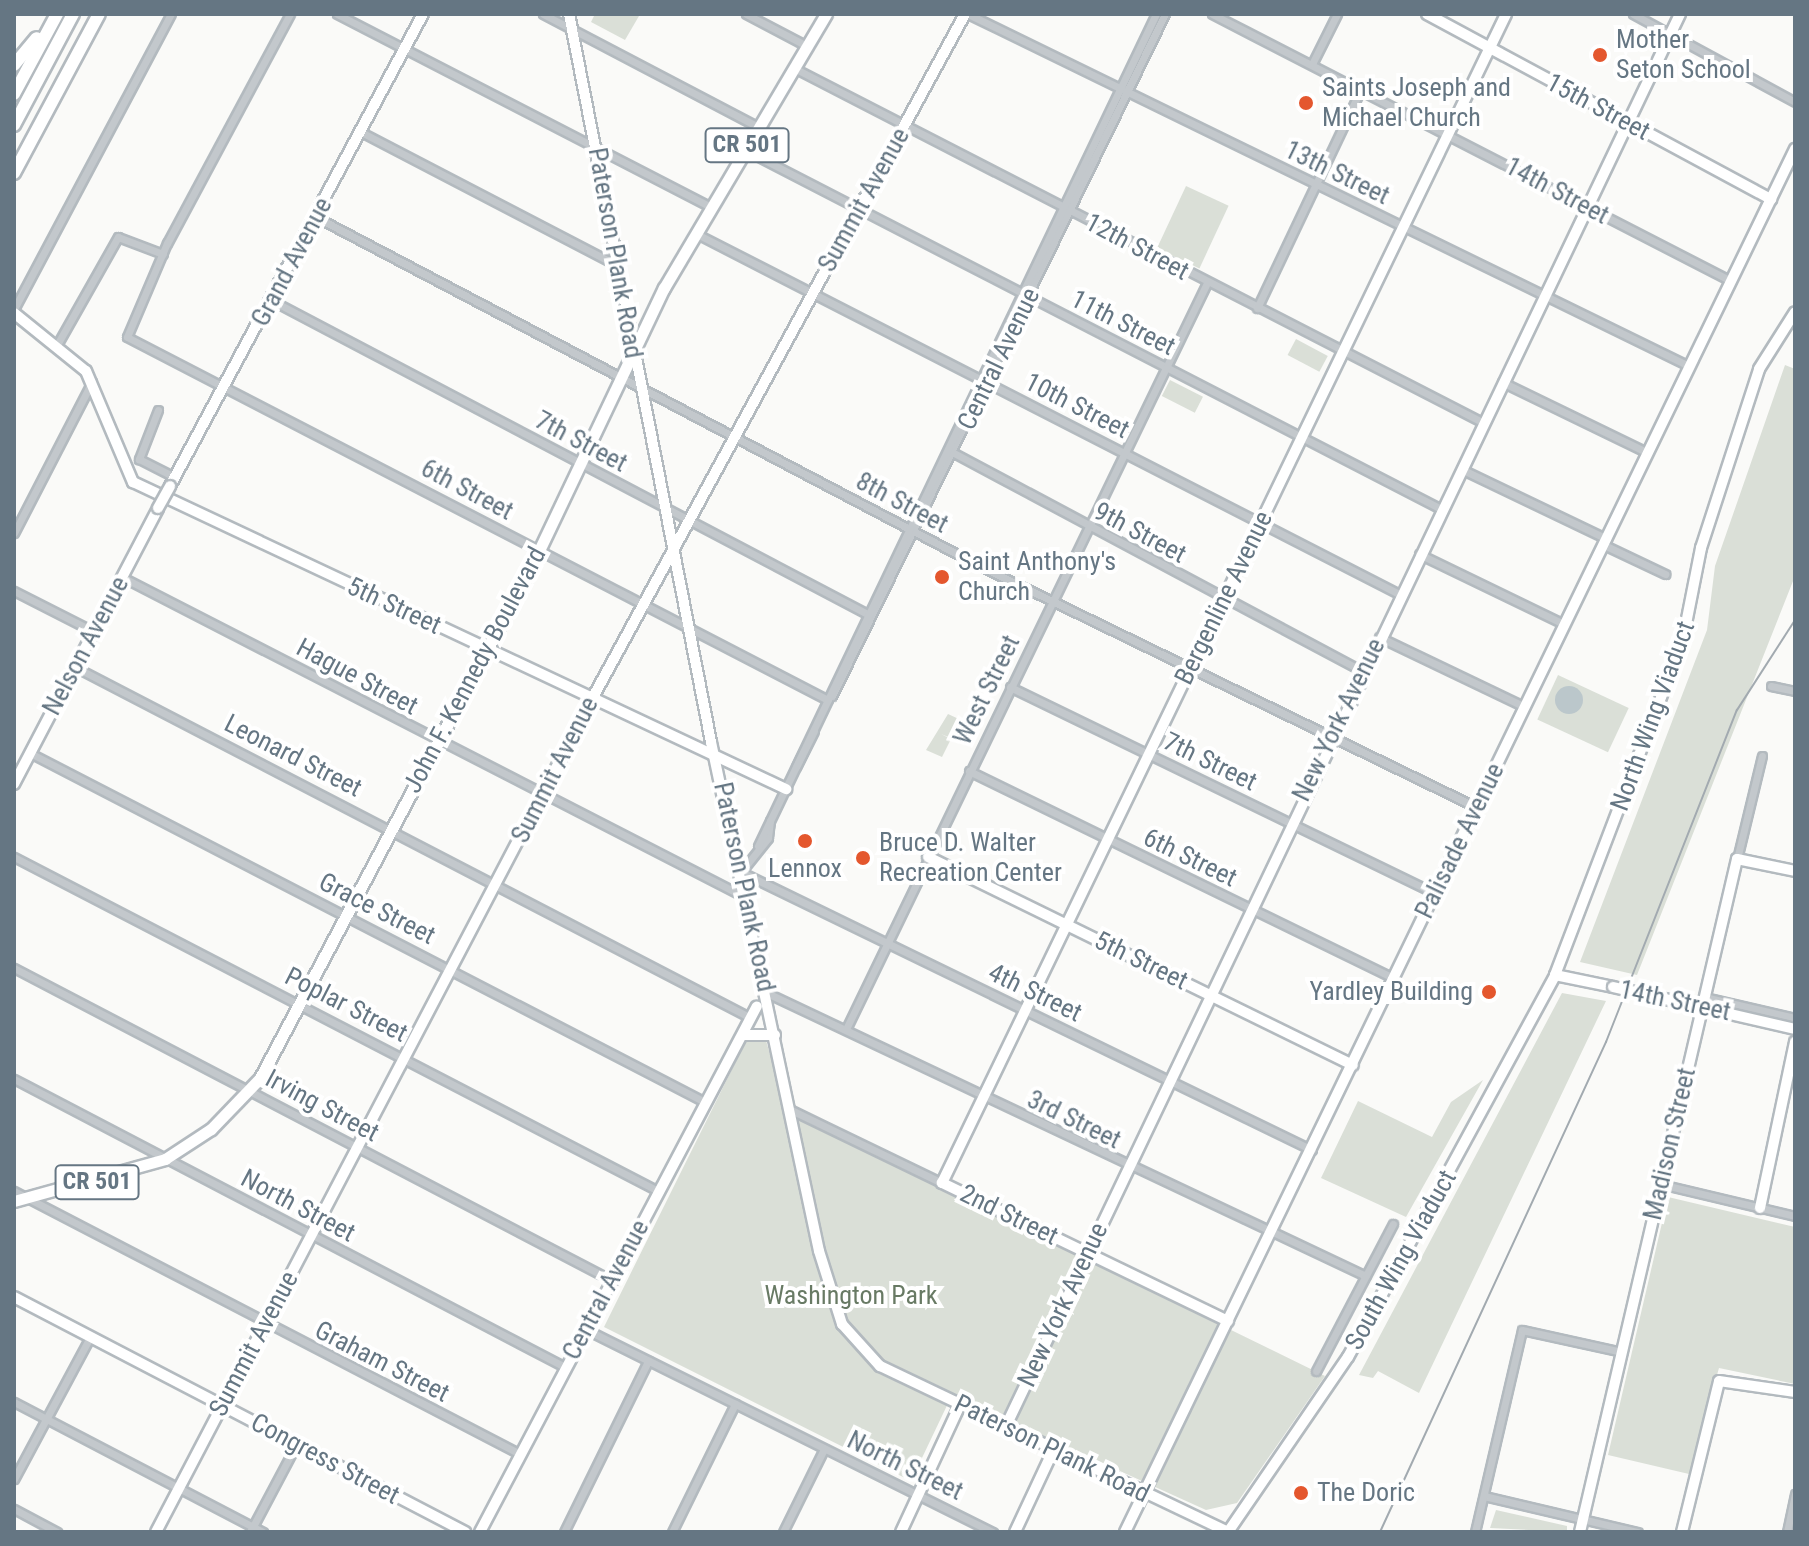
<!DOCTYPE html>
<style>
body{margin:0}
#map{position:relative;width:1809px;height:1546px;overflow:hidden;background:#fafaf8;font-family:"Roboto Condensed",sans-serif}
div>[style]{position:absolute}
.green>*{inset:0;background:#dadfd7;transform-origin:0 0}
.water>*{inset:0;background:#bbc7cb}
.round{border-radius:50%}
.roads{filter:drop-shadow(2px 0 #b3babf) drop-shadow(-2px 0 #b3babf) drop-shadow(0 2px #b3babf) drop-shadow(0 -2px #b3babf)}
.street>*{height:7px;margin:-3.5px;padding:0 3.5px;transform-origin:3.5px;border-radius:3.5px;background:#c3c8cc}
.secondary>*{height:10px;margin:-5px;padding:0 5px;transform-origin:5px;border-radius:5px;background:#fff}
.primary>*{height:11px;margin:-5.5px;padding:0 5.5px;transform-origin:5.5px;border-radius:5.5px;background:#fff}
.highway>*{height:12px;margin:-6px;padding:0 6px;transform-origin:6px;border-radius:6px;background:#fff}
.tram>*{height:2px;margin:-1px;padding:0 1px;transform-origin:1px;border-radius:1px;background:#a2aab0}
.bridges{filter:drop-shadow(2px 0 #b3babf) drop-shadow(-2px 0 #b3babf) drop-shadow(0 2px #b3babf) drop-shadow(0 -2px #b3babf)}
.secondary-bridge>*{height:10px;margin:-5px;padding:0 5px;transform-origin:5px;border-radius:5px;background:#fff}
.dots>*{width:22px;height:22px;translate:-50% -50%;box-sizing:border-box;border:4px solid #fff;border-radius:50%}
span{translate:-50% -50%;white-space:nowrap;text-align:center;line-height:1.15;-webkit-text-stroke:8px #fff;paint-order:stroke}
.shield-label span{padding:2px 6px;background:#fff;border:2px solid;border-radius:6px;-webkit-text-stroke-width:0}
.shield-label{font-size:24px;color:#657683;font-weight:700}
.poi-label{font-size:26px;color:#657683}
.left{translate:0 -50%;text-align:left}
.right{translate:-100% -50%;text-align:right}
.street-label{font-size:26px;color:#657683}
.park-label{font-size:26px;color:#687a64}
.frame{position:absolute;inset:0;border:16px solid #657683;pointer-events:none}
</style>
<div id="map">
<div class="green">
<i style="clip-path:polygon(595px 14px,636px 14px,639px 16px,625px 40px,591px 22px)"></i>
<i style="left:1186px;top:186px;width:47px;height:69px;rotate:25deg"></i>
<i style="left:1296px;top:339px;width:36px;height:18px;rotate:28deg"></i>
<i style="clip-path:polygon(1785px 365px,1795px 369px,1795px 576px,1637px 975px,1580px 962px,1707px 630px,1715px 566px)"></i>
<i style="left:1170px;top:380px;width:37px;height:18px;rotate:27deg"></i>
<i style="left:1558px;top:675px;width:78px;height:49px;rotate:25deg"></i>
<i style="clip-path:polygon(948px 714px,976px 727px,968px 745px,941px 734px,951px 739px,942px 757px,926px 750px)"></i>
<i style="clip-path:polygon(1562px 993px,1606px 1001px,1419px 1393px,1378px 1371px,1373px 1378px,1359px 1375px)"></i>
<i style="clip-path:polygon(765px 1037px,787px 1113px,1325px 1376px,1237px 1503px,1206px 1510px,952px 1395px,911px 1481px,604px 1327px,747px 1039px)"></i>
<i style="clip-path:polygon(1483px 1080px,1406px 1217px,1321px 1178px,1358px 1101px,1432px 1137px,1451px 1102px)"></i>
<i style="clip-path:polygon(1668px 1197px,1795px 1227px,1795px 1384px,1719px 1368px,1689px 1474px,1608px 1455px)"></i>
<i style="clip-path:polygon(1496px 1510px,1567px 1526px,1567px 1532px,1490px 1528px)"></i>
</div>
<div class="water">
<i class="round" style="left:1555px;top:686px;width:28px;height:28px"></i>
</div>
<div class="roads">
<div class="street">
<i style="left:290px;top:14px;width:260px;rotate:118.2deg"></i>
<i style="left:167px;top:243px;width:102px;rotate:113.1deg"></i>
<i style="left:127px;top:337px;width:789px;rotate:27.38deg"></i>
<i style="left:337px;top:14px;width:421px;rotate:27.3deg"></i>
<i style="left:543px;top:14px;width:243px;rotate:27.7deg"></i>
<i style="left:746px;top:14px;width:69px;rotate:27.7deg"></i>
<i style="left:968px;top:14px;width:802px;rotate:26.02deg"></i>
<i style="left:1212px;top:14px;width:584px;rotate:27.22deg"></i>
<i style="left:1633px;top:14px;width:184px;rotate:28.5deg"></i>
<i style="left:1312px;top:64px;width:56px;rotate:-63.4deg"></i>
<i style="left:794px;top:68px;width:774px;rotate:27.23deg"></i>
<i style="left:361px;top:132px;width:290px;rotate:27.5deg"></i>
<i style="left:745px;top:150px;width:783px;rotate:27.28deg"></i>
<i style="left:316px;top:217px;width:746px;rotate:27.73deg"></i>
<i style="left:976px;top:564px;width:558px;rotate:25.92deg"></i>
<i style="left:695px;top:233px;width:791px;rotate:27.15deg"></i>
<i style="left:271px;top:300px;width:678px;rotate:27.77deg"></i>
<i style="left:1257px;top:308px;width:242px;rotate:-64.6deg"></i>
<i style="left:14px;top:309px;width:334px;rotate:-62deg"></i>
<i style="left:58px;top:343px;width:122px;rotate:-60.5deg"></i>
<i style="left:118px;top:237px;width:48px;rotate:20.7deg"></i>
<i style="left:1502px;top:382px;width:162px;rotate:25.9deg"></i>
<i style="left:158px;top:410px;width:53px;rotate:111.2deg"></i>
<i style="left:139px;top:459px;width:39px;rotate:27deg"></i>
<i style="left:952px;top:452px;width:465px;rotate:28.1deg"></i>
<i style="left:1461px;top:469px;width:162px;rotate:25.6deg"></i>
<i style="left:14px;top:533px;width:170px;rotate:-62.7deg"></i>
<i style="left:1604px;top:545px;width:68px;rotate:25.4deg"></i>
<i style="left:1419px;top:554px;width:161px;rotate:25.8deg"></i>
<i style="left:122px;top:577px;width:700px;rotate:27.19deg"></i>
<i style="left:14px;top:591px;width:89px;rotate:26.9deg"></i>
<i style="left:1379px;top:637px;width:162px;rotate:25.6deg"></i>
<i style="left:75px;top:667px;width:757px;rotate:27.44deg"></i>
<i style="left:1771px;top:686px;width:25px;rotate:12deg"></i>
<i style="left:1010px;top:687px;width:472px;rotate:25.9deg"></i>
<i style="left:832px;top:696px;width:759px;rotate:-63.98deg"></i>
<i style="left:30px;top:753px;width:760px;rotate:27.34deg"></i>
<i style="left:796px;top:767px;width:40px;rotate:-63.4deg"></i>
<i style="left:969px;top:771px;width:473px;rotate:26deg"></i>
<i style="left:770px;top:821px;width:17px;rotate:97deg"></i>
<i style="left:768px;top:838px;width:43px;rotate:128.5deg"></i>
<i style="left:741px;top:872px;width:635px;rotate:25.96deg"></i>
<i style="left:758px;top:846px;width:922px;rotate:-64.44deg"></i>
<i style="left:14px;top:857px;width:725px;rotate:27.41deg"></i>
<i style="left:1737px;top:859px;width:106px;rotate:-76.4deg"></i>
<i style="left:14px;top:968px;width:674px;rotate:27.59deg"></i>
<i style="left:767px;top:993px;width:662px;rotate:25.29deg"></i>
<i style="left:1704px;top:997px;width:93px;rotate:13deg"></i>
<i style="left:846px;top:1029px;width:829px;rotate:-64.18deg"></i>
<i style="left:14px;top:1079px;width:622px;rotate:27.6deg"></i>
<i style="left:789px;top:1109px;width:170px;rotate:25.8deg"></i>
<i style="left:1660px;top:1184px;width:139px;rotate:13.3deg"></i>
<i style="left:14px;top:1191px;width:570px;rotate:27.46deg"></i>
<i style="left:585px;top:1329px;width:456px;rotate:26.5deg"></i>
<i style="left:1316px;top:1371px;width:166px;rotate:-62.4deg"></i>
<i style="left:14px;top:1402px;width:281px;rotate:27.6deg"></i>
<i style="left:14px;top:1479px;width:161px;rotate:-61.8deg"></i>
<i style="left:1484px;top:1496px;width:158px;rotate:13.2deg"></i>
<i style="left:14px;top:1509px;width:49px;rotate:28.1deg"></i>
<i style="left:250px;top:1532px;width:98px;rotate:-62.1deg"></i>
<i style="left:564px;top:1532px;width:191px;rotate:-63.8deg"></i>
<i style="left:672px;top:1532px;width:143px;rotate:-63.8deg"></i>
<i style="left:783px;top:1532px;width:93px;rotate:-63.7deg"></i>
<i style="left:1475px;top:1532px;width:207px;rotate:-76.9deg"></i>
<i style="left:1522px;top:1330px;width:102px;rotate:12.4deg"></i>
<i style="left:1787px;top:1532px;width:39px;rotate:-78deg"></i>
</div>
<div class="secondary">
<i style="left:569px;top:14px;width:742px;rotate:78.96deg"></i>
<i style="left:711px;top:742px;width:520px;rotate:78.02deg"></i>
<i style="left:819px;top:1251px;width:77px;rotate:72.5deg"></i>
<i style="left:842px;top:1324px;width:57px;rotate:47.9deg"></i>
<i style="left:880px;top:1366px;width:386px;rotate:25.5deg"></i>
<i style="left:1427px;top:14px;width:391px;rotate:28.3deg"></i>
<i style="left:14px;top:313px;width:92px;rotate:38.9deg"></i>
<i style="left:86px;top:371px;width:121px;rotate:67.1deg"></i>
<i style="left:133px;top:482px;width:722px;rotate:25.18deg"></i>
<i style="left:170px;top:486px;width:536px;rotate:-61.81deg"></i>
<i style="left:14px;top:784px;width:311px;rotate:-62.4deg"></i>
<i style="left:928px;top:857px;width:473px;rotate:26.1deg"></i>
<i style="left:1555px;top:975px;width:59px;rotate:11.7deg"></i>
<i style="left:745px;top:1035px;width:30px"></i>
<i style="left:1760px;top:1208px;width:170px;rotate:-78.1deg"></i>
<i style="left:14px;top:1297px;width:509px;rotate:27.52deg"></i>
<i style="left:1228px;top:1321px;width:318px;rotate:-154.2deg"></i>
<i style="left:942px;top:1183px;width:1298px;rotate:-64.24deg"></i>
<i style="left:1005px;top:1428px;width:1567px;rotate:-64.48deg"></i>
<i style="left:156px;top:1532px;width:940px;rotate:-62.37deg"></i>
<i style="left:592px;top:699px;width:780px;rotate:-61.43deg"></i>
<i style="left:480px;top:1532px;width:594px;rotate:-62.23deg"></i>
<i style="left:901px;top:1532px;width:140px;rotate:-65.1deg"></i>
<i style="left:1015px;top:1532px;width:89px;rotate:-64.9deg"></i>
<i style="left:1125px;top:1532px;width:1537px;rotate:-64.15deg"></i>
<i style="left:1228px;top:1532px;width:212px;rotate:-55.6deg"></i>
<i style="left:1348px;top:1357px;width:434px;rotate:-61.5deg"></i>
<i style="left:1555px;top:975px;width:360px;rotate:-69.1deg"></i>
<i style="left:1683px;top:639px;width:93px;rotate:-78.8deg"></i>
<i style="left:1701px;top:548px;width:188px;rotate:-72deg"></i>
<i style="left:1759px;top:369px;width:67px;rotate:-57.7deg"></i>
<i style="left:1580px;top:1532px;width:691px;rotate:-76.87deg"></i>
<i style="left:1737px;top:859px;width:59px;rotate:11.7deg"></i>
<i style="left:1682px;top:1532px;width:155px;rotate:-76.2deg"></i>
<i style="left:1719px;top:1381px;width:77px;rotate:8.2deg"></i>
</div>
<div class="primary">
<i style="left:14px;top:1201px;width:157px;rotate:-15.5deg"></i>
<i style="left:165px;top:1159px;width:55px;rotate:-33.1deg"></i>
<i style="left:211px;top:1129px;width:71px;rotate:-46.1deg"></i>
<i style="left:260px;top:1078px;width:590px;rotate:-62.09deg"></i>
<i style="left:536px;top:557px;width:298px;rotate:-64.6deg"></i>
<i style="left:664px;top:288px;width:318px;rotate:-59.4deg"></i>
</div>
<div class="highway">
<i style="left:14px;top:65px;width:35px;rotate:-50deg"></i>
<i style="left:14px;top:94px;width:91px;rotate:-61.7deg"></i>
<i style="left:14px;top:125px;width:126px;rotate:-62deg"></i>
<i style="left:14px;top:173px;width:180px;rotate:-61.9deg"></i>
</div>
</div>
<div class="tram">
<i style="left:1380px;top:1532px;width:540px;rotate:-65.24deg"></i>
<i style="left:1606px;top:1042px;width:357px;rotate:-68.5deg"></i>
<i style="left:1737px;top:710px;width:107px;rotate:-57.2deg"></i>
</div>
<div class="bridges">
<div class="secondary-bridge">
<i style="left:158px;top:508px;width:25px;rotate:-61deg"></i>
<i style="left:1613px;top:987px;width:187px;rotate:13deg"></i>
</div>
</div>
<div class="dots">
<i style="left:1600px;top:55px;background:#e4572e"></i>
<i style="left:1306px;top:103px;background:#e4572e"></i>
<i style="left:942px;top:577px;background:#e4572e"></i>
<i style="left:805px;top:841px;background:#e4572e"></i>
<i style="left:863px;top:858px;background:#e4572e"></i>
<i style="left:1489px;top:992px;background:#e4572e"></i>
<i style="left:1301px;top:1493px;background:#e4572e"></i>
</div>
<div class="shield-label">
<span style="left:747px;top:145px">CR 501</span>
<span style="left:97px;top:1182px">CR 501</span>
</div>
<div class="poi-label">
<span class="left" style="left:1616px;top:55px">Mother<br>Seton School</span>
<span class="left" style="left:1322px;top:103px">Saints Joseph and<br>Michael Church</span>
<span class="left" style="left:958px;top:577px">Saint Anthony's<br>Church</span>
<span class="left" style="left:879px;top:858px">Bruce D. Walter<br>Recreation Center</span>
<span style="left:805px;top:869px">Lennox</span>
<span class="right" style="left:1473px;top:992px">Yardley Building</span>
<span class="left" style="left:1317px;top:1493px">The Doric</span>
</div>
<div class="street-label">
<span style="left:1598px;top:107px;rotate:28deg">15th Street</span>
<span style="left:1337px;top:173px;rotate:26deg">13th Street</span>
<span style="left:1557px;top:191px;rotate:28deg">14th Street</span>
<span style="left:864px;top:200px;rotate:-61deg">Summit Avenue</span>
<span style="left:1137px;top:247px;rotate:28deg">12th Street</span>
<span style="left:615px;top:253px;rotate:80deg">Paterson Plank Road</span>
<span style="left:292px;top:262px;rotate:-62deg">Grand Avenue</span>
<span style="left:1123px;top:323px;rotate:27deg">11th Street</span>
<span style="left:999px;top:359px;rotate:-64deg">Central Avenue</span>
<span style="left:1077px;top:406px;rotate:27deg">10th Street</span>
<span style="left:581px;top:442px;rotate:28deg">7th Street</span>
<span style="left:467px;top:490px;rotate:28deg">6th Street</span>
<span style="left:902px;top:503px;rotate:28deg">8th Street</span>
<span style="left:1140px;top:533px;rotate:28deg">9th Street</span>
<span style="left:1224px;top:598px;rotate:-64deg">Bergenline Avenue</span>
<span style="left:394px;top:606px;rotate:25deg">5th Street</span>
<span style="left:86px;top:646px;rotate:-62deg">Nelson Avenue</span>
<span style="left:475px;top:670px;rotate:-62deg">John F. Kennedy Boulevard</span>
<span style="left:357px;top:677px;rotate:28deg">Hague Street</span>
<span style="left:987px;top:690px;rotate:-64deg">West Street</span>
<span style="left:1653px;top:716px;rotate:-70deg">North Wing Viaduct</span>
<span style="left:1339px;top:720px;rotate:-64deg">New York Avenue</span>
<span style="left:293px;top:756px;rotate:27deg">Leonard Street</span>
<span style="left:1210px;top:762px;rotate:26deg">7th Street</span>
<span style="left:555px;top:770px;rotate:-63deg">Summit Avenue</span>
<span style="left:1460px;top:841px;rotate:-64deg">Palisade Avenue</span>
<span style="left:1190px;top:858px;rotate:26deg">6th Street</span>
<span style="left:744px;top:887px;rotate:78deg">Paterson Plank Road</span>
<span style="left:377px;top:909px;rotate:27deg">Grace Street</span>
<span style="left:1141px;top:961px;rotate:26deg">5th Street</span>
<span style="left:1035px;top:993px;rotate:26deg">4th Street</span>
<span style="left:1675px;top:1001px;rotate:12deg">14th Street</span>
<span style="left:346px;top:1005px;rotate:27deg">Poplar Street</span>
<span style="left:322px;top:1106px;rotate:28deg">Irving Street</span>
<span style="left:1074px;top:1120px;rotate:26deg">3rd Street</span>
<span style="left:1670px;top:1144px;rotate:-77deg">Madison Street</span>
<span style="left:298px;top:1206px;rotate:28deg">North Street</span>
<span style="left:1009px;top:1215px;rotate:26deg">2nd Street</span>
<span style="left:1401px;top:1260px;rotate:-61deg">South Wing Viaduct</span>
<span style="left:606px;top:1290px;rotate:-62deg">Central Avenue</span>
<span style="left:1063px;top:1305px;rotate:-65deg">New York Avenue</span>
<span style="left:254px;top:1344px;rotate:-62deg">Summit Avenue</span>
<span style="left:382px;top:1362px;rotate:27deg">Graham Street</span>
<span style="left:1052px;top:1449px;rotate:26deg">Paterson Plank Road</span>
<span style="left:325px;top:1459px;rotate:28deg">Congress Street</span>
<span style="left:905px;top:1466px;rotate:26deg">North Street</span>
</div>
<div class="park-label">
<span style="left:851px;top:1296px">Washington Park</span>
</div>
<div class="frame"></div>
</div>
